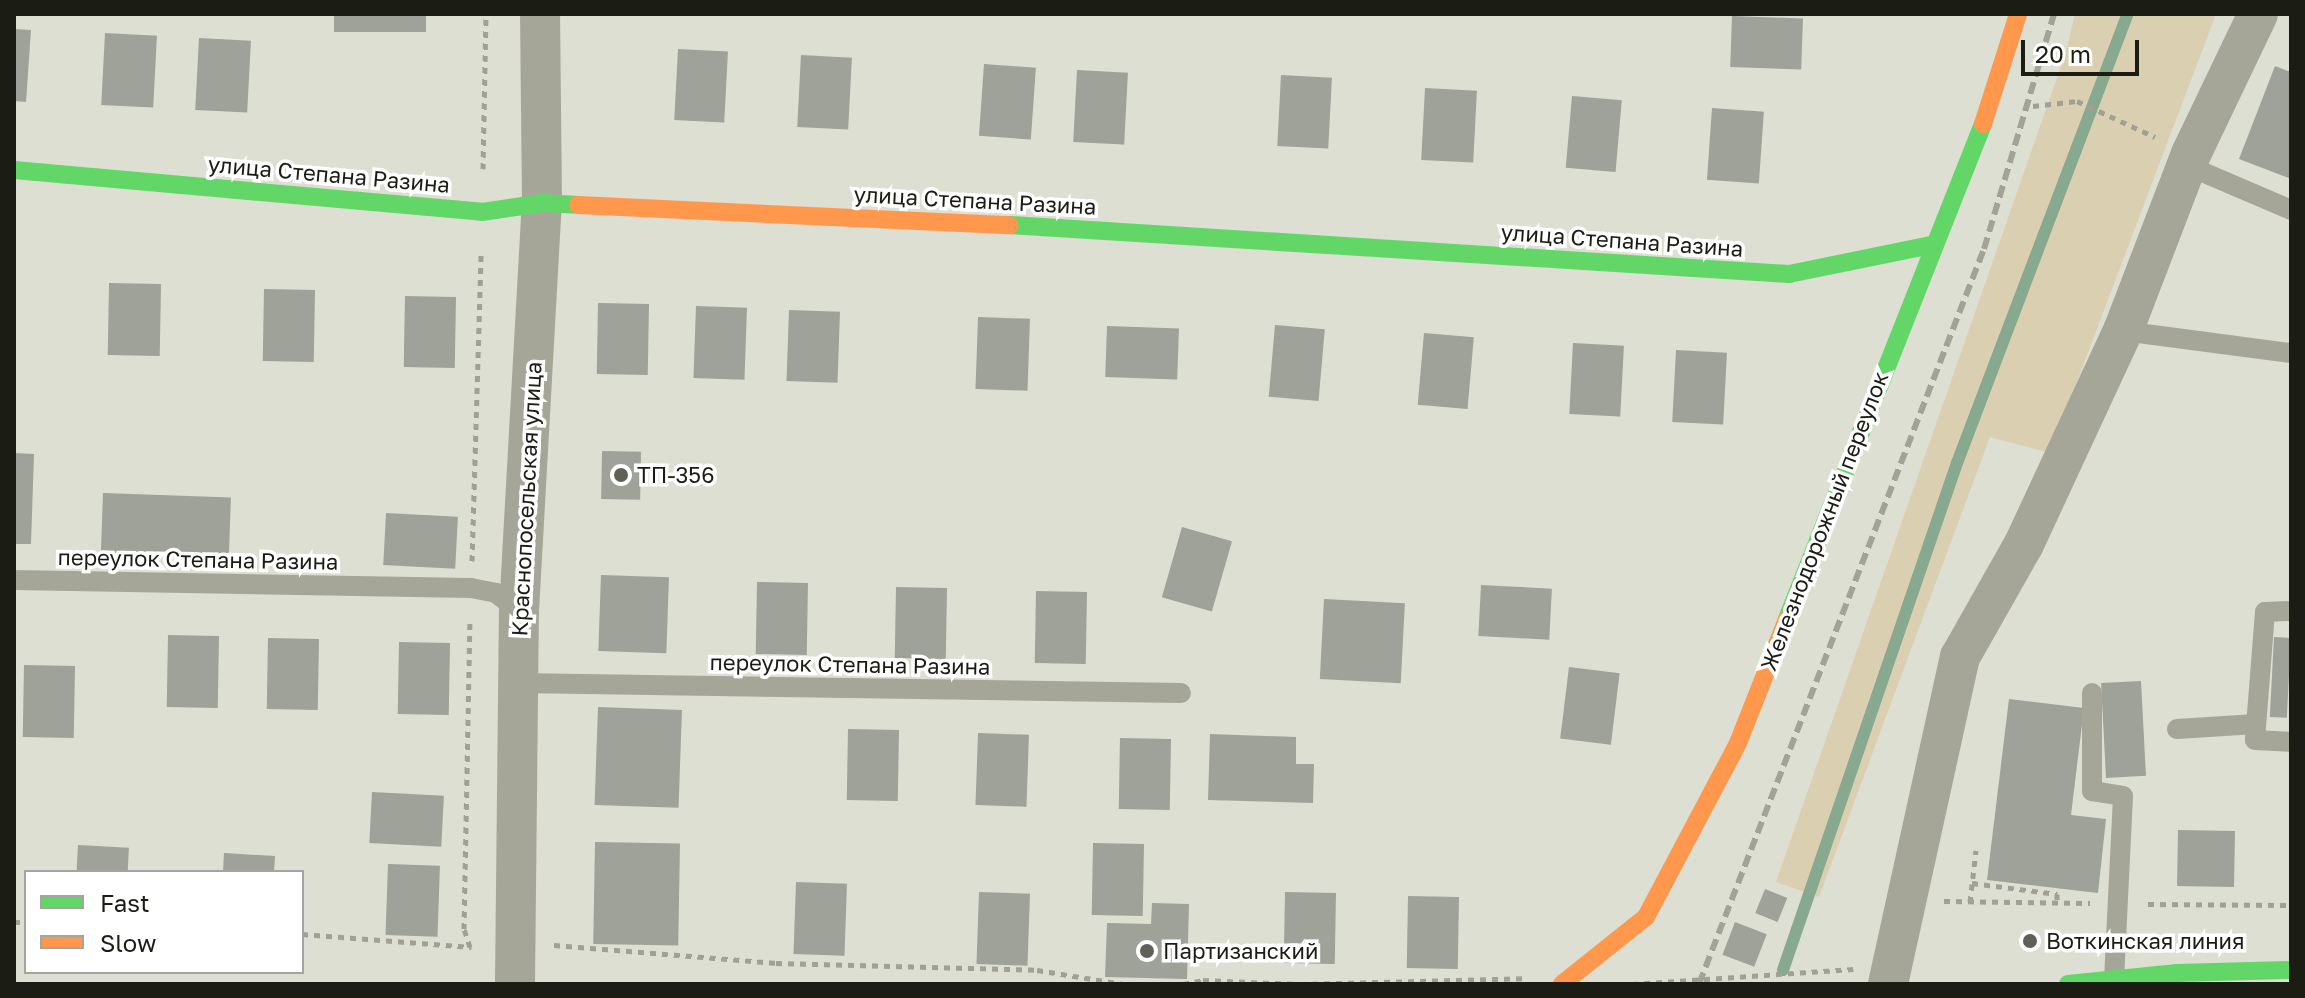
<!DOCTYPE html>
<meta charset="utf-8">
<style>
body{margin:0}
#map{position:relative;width:2305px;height:998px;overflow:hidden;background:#dcdfd2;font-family:"Golos Text",sans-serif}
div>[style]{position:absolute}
.green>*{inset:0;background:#dbcfb1}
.stream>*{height:12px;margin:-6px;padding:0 6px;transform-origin:6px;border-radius:6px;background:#87a98f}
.building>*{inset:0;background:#9ea299;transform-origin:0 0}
.path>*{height:5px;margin-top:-2.5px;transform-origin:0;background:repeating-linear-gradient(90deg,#a0a095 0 6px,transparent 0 12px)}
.lane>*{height:20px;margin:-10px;padding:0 10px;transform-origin:10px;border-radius:10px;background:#a6a698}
.street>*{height:40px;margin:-20px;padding:0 20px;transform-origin:20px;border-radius:20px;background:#a6a698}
.fast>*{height:18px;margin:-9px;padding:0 9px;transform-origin:9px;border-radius:9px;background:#63d668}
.slow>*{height:18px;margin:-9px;padding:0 9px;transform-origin:9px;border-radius:9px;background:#ff974d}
.rail>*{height:6px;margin-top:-3px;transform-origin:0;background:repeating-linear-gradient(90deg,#a0a396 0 12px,transparent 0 18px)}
.dots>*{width:22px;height:22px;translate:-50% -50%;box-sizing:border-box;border:4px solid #fff;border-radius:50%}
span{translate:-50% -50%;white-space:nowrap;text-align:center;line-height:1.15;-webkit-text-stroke:7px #fff;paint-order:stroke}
.street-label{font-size:22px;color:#1b1d15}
.poi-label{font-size:22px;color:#1b1d15}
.left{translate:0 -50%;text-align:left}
.frame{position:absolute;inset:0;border:16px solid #1b1d15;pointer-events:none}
.legend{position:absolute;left:24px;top:870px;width:280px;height:104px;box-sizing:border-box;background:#fff;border:2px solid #a4a5a1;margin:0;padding:10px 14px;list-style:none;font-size:24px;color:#1b1d15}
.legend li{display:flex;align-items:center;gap:16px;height:40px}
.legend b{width:40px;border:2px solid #a4a5a1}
.scale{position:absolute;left:2021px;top:40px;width:118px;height:36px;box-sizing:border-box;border:4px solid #1b1d15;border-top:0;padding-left:10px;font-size:24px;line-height:28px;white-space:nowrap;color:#1b1d15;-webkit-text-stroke:6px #fff;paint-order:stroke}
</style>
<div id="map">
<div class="green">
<i style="clip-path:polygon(2075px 14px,2216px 14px,2050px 453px,1990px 437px,1819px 897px,1776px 882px,2066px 52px)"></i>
</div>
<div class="stream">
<i style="left:1783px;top:970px;width:536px;rotate:-71.06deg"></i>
<i style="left:1957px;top:463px;width:480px;rotate:-69.2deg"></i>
</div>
<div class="building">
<i style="left:334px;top:14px;width:92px;height:18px"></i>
<i style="left:1732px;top:16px;width:71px;height:51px;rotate:2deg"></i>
<i style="clip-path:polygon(14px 29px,31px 30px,26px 102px,14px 101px)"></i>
<i style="left:105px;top:33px;width:52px;height:72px;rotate:3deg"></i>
<i style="left:199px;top:38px;width:52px;height:72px;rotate:3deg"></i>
<i style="left:678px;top:49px;width:50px;height:71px;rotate:3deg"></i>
<i style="left:801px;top:55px;width:51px;height:72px;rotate:3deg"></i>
<i style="left:984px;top:64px;width:52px;height:72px;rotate:4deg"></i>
<i style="clip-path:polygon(2275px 66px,2291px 72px,2291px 179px,2239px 159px)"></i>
<i style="left:1077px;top:70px;width:51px;height:72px;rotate:3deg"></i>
<i style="left:1281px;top:75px;width:51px;height:71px;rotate:3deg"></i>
<i style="left:1425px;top:88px;width:52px;height:72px;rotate:3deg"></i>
<i style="left:1572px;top:96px;width:50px;height:72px;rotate:5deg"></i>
<i style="left:1712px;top:108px;width:52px;height:72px;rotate:4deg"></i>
<i style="left:109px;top:283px;width:52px;height:72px;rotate:1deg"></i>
<i style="left:264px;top:289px;width:51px;height:72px;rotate:1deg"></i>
<i style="left:405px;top:296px;width:51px;height:71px;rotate:1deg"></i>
<i style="left:598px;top:303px;width:51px;height:71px;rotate:1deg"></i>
<i style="left:696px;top:306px;width:51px;height:72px;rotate:2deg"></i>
<i style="left:789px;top:310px;width:51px;height:71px;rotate:2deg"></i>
<i style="left:978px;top:317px;width:52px;height:72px;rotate:2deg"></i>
<i style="left:1275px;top:325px;width:50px;height:72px;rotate:5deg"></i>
<i style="left:1107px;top:326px;width:72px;height:51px;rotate:2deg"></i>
<i style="left:1424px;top:333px;width:50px;height:72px;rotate:5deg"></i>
<i style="left:1573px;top:343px;width:51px;height:71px;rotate:3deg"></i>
<i style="left:1676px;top:350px;width:51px;height:72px;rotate:3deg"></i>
<i style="left:602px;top:451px;width:39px;height:48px;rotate:1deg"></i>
<i style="clip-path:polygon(14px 453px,34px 454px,31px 544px,14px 544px)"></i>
<i style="left:103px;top:493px;width:128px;height:61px;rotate:2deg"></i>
<i style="left:386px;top:513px;width:72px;height:52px;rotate:3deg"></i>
<i style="left:1182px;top:527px;width:52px;height:73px;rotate:16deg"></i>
<i style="left:601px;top:575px;width:68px;height:76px;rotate:2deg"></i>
<i style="left:757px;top:582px;width:51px;height:72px;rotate:1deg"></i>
<i style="left:1481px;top:585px;width:71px;height:51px;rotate:3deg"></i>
<i style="left:896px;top:587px;width:51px;height:71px;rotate:1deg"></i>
<i style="left:1036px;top:591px;width:51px;height:72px;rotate:1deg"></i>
<i style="left:1324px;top:599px;width:81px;height:80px;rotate:3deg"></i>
<i style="left:168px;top:635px;width:51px;height:72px;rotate:1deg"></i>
<i style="left:2274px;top:637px;width:17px;height:80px;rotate:3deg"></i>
<i style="left:268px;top:638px;width:51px;height:71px;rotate:1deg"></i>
<i style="left:399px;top:642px;width:51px;height:72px;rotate:1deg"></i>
<i style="left:24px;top:665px;width:51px;height:72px;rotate:1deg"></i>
<i style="left:1569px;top:667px;width:51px;height:72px;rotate:7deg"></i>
<i style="left:2141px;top:681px;width:95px;height:40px;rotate:87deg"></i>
<i style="clip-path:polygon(2009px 699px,2084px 708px,2071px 815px,2106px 819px,2098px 893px,1987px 880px)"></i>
<i style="left:598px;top:707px;width:84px;height:98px;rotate:2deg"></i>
<i style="left:848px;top:729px;width:51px;height:71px;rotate:1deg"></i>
<i style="left:978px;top:733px;width:51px;height:72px;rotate:2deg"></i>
<i style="clip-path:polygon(1210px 734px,1296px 737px,1296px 764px,1314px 764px,1313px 803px,1208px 800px)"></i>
<i style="left:1120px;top:738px;width:51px;height:71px;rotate:1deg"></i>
<i style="left:372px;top:792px;width:72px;height:51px;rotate:3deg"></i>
<i style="left:2178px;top:830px;width:57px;height:56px;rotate:1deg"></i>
<i style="left:595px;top:842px;width:85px;height:102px;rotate:1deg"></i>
<i style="left:1093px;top:843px;width:51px;height:72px;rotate:1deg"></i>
<i style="left:78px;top:845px;width:51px;height:27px;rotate:3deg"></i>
<i style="clip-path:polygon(224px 853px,275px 856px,274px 872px,223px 872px)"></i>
<i style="left:388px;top:864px;width:52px;height:71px;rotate:2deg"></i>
<i style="left:796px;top:882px;width:51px;height:72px;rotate:2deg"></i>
<i style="left:1765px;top:889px;width:24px;height:26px;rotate:22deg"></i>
<i style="left:979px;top:892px;width:51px;height:72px;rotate:2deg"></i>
<i style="left:1285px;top:892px;width:51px;height:71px;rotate:1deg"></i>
<i style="left:1408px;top:896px;width:51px;height:72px;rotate:1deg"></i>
<i style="clip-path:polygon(1152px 903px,1189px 904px,1187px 979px,1105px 977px,1107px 923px,1151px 924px)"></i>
<i style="left:1735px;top:922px;width:34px;height:35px;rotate:21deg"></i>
</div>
<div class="path">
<i style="left:2033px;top:106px;width:44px;rotate:-6.5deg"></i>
<i style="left:2077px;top:101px;width:86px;rotate:24.8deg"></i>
<i style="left:483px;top:169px;width:155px;rotate:-88.9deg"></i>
<i style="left:472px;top:561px;width:310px;rotate:-88.3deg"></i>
<i style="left:1972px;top:883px;width:86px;rotate:7.4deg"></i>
<i style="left:2057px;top:894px;width:9px;rotate:90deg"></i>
<i style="left:1944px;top:901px;width:146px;rotate:0.8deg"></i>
<i style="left:1970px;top:902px;width:52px;rotate:-83.4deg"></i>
<i style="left:2148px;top:904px;width:143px;rotate:0.4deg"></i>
<i style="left:14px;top:922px;width:12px"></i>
<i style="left:302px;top:934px;width:170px;rotate:4.4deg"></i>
<i style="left:554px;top:945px;width:223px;rotate:4.6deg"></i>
<i style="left:776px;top:963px;width:261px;rotate:1.5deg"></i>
<i style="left:1037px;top:970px;width:87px;rotate:9.2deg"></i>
<i style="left:470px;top:947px;width:19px;rotate:-108deg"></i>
<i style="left:464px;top:929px;width:310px;rotate:-88.9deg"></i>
<i style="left:1183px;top:984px;width:20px;rotate:-11deg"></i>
<i style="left:1203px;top:980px;width:97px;rotate:2.4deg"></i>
<i style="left:1300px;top:984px;width:224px;rotate:-1.5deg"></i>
<i style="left:1632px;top:984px;width:222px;rotate:-3.9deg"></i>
</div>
<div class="lane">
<i style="left:2186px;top:165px;width:114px;rotate:23.2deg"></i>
<i style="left:2123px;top:331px;width:169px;rotate:7.5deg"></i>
<i style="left:14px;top:580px;width:457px;rotate:1deg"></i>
<i style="left:471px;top:588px;width:25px;rotate:11deg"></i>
<i style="left:496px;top:593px;width:29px;rotate:38deg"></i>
<i style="left:2291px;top:611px;width:26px;rotate:178deg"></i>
<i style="left:2265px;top:612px;width:128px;rotate:94.5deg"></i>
<i style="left:2255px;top:740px;width:36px;rotate:3deg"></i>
<i style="left:518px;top:683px;width:663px;rotate:0.86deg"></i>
<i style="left:2092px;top:693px;width:98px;rotate:90deg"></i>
<i style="left:2092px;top:791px;width:31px;rotate:9deg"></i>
<i style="left:2123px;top:796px;width:183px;rotate:92.8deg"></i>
<i style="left:2177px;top:729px;width:79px;rotate:-3.6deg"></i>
</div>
<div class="street">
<i style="left:515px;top:984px;width:373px;rotate:-89.4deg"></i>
<i style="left:519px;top:611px;width:409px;rotate:-86.8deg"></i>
<i style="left:542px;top:203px;width:189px;rotate:-90.6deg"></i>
<i style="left:1888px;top:984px;width:335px;rotate:-77.6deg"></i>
<i style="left:1960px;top:657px;width:130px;rotate:-60.5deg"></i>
<i style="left:2024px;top:544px;width:235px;rotate:-65.1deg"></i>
<i style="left:2123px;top:331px;width:190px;rotate:-69deg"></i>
<i style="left:2191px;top:154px;width:155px;rotate:-64.4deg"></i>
</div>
<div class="fast">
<i style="left:14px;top:170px;width:470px;rotate:5.1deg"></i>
<i style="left:482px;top:212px;width:61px;rotate:-8.5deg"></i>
<i style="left:542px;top:203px;width:36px;rotate:3deg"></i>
<i style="left:1010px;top:225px;width:781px;rotate:3.6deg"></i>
<i style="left:1789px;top:274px;width:146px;rotate:-11.5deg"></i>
<i style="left:1787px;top:619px;width:532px;rotate:-68.4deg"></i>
<i style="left:2068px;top:984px;width:110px;rotate:-5.8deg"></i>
<i style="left:2177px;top:973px;width:114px;rotate:-1.5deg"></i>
</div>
<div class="slow">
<i style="left:1983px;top:124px;width:115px;rotate:-72.3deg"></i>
<i style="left:578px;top:205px;width:432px;rotate:2.7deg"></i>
<i style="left:1562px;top:984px;width:107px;rotate:-38.6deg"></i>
<i style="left:1646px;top:917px;width:197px;rotate:-62.1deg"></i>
<i style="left:1738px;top:743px;width:133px;rotate:-68.4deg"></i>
</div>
<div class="rail">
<i style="left:1699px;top:984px;width:788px;rotate:-68.81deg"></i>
<i style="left:1984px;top:249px;width:245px;rotate:-73.4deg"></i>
</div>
<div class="dots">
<i style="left:621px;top:475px;background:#5f6157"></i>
<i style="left:2030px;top:941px;background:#5f6157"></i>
<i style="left:1147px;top:951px;background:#5f6157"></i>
</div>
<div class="street-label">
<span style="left:329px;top:174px;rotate:5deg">улица Степана Разина</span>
<span style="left:975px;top:200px;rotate:3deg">улица Степана Разина</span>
<span style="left:1622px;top:240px;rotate:4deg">улица Степана Разина</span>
<span style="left:526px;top:499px;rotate:-87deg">Краснопосельская улица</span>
<span style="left:1824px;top:521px;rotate:-69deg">Железнодорожный переулок</span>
<span style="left:198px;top:559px;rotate:1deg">переулок Степана Разина</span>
<span style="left:850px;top:664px;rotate:1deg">переулок Степана Разина</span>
</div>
<div class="poi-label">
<span class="left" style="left:637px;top:475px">ТП-356</span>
<span class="left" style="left:2046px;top:941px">Воткинская линия</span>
<span class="left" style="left:1163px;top:951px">Партизанский</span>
</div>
<div class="frame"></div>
<ul class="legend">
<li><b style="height:10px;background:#63d668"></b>Fast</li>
<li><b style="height:10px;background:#ff974d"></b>Slow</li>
</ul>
<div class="scale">20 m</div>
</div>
